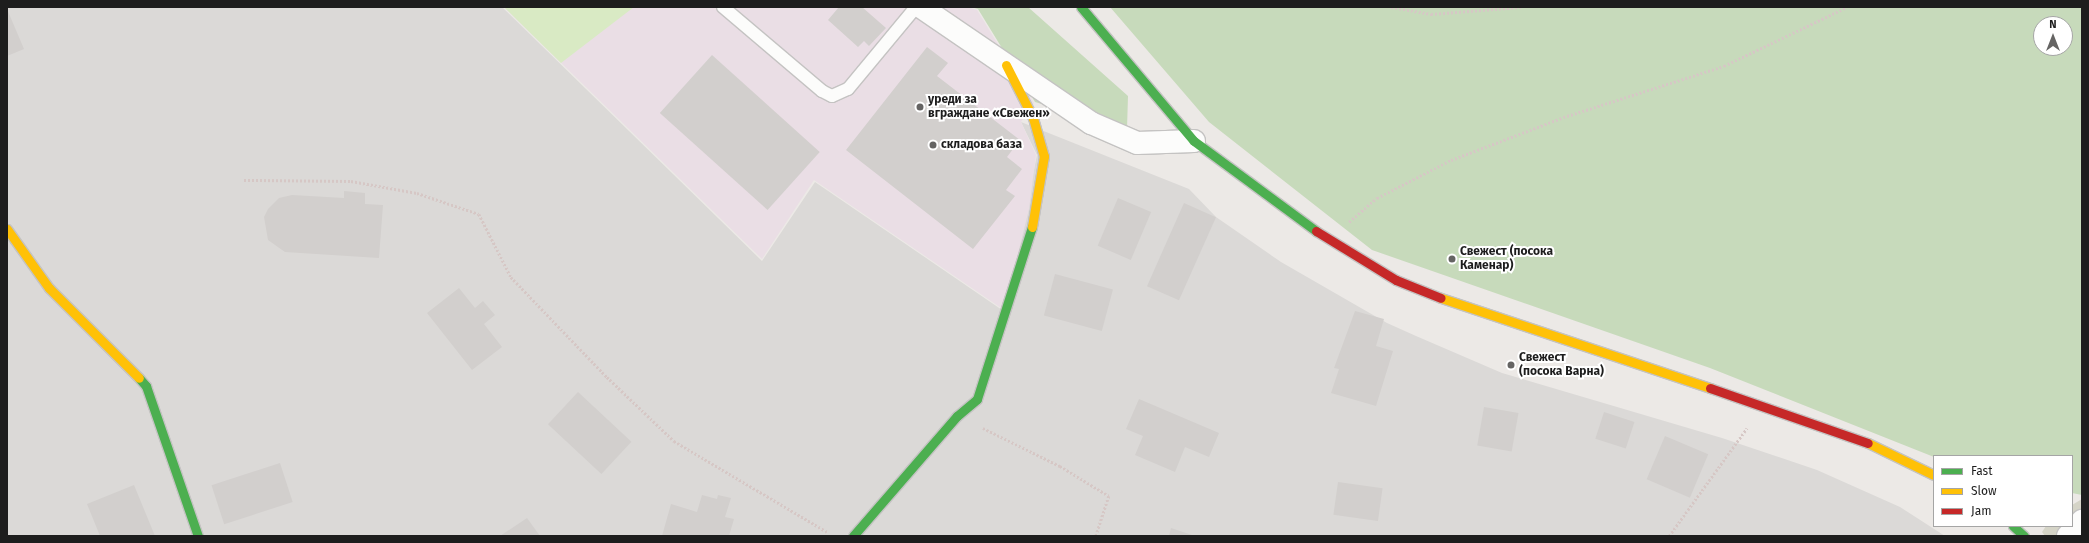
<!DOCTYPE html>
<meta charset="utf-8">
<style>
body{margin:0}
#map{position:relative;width:2089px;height:543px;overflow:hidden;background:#ece9e6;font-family:"Fira Sans",sans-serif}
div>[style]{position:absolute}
.residential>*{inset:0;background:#dbd9d7}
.industrial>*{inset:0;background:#eadee5}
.construction>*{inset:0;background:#d5d4c7}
.grass>*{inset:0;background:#d9eac4}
.forest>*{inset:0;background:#c7dabb}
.building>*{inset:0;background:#d2cfcd;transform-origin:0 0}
.path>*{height:2.5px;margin-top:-1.25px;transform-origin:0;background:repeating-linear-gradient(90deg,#d6c7c5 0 2px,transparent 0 4px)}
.roads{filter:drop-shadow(1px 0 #c4c3c2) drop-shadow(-1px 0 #c4c3c2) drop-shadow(0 1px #c4c3c2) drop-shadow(0 -1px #c4c3c2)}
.lane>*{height:12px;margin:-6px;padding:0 6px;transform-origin:6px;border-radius:6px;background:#fcfcfb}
.street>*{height:22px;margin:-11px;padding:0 11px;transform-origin:11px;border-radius:11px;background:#fcfcfb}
.fast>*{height:9px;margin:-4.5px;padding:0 4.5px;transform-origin:4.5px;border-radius:4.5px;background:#4caf50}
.slow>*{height:9px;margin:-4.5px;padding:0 4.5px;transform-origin:4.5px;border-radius:4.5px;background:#ffc107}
.jam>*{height:9px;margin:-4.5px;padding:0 4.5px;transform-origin:4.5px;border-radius:4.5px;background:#c62828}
.dots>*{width:11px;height:11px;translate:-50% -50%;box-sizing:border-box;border:2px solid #fff;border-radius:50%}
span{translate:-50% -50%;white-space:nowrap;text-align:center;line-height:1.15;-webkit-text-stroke:4px #fff;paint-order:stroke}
.poi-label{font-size:12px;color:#1d1d1d;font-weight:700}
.left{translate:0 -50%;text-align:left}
.frame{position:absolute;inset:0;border:8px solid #1d1d1d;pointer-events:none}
.legend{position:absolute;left:1933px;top:455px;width:140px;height:72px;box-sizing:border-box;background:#fff;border:1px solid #a5a5a5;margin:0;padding:5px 7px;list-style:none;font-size:12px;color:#1d1d1d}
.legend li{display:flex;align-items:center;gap:8px;height:20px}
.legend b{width:20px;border:1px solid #a5a5a5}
.north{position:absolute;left:2033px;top:16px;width:40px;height:40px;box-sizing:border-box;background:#fff;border:1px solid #a5a5a5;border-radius:50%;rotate:0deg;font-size:11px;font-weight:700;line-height:16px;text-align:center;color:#1d1d1d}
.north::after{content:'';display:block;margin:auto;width:14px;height:18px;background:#656463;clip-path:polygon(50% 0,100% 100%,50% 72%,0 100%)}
</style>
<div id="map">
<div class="residential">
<i style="clip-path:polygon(7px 7px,502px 7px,762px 261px,815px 182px,1005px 312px,1037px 155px,1021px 122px,1189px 189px,1216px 217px,1281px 262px,1387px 323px,1416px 336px,1502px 373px,1722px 438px,1817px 470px,1900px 507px,1945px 536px,7px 536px)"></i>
</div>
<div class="industrial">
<i style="clip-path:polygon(504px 7px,967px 7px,977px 10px,1034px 103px,1021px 122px,1036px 155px,1029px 209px,1004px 310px,814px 180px,762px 259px)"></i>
</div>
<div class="construction">
<i style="clip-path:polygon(2082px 499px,2082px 536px,2045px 536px,2042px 532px,2046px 526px,2072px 526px,2072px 505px)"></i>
</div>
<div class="grass">
<i style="clip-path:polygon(504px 7px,634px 7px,561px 63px)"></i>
</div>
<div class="forest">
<i style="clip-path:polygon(971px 7px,1028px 7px,1128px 96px,1127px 129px,1035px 102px,978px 9px)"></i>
<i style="clip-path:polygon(evenodd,1110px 7px,2082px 7px,2082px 495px,2072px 493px,2072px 456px,1934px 457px,1710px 368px,1372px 250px,1209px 122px,1110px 7px,2041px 24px,2065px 24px,2065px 48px,2041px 48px,2041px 24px)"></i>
</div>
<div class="building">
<i style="clip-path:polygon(839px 7px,862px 7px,886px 28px,869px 46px,864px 41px,858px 47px,828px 20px)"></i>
<i style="clip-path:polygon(7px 9px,24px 49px,7px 56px)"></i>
<i style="clip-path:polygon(927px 47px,948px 63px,937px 76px,1020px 140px,1007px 157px,1022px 169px,1006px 190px,1015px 196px,973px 249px,846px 150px)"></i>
<i style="left:712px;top:55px;width:145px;height:78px;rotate:42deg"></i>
<i style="clip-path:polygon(344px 191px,365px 193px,365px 204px,383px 205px,379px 258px,285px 252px,268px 240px,264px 217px,268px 209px,279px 198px,292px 195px,344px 198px)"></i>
<i style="left:1118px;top:198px;width:36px;height:52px;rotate:23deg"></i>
<i style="left:1184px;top:203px;width:35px;height:91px;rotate:24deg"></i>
<i style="left:1055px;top:274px;width:60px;height:43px;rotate:15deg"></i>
<i style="clip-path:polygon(459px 288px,475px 308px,483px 301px,495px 315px,484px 324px,502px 347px,472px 370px,427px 313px)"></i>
<i style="clip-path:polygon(1355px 311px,1384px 319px,1376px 346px,1393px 351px,1376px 406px,1331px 393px,1339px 369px,1334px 368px)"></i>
<i style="left:578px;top:392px;width:73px;height:44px;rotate:43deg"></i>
<i style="clip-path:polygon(1139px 399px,1219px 433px,1209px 457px,1185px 447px,1175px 472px,1135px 455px,1143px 436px,1126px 429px)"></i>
<i style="left:1484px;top:407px;width:35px;height:39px;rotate:10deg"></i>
<i style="left:1604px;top:412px;width:32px;height:28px;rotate:18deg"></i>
<i style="left:1665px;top:436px;width:47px;height:47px;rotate:23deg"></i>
<i style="left:280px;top:463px;width:41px;height:72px;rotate:72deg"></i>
<i style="left:1338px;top:482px;width:45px;height:33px;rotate:8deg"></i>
<i style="clip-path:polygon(134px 485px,155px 536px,100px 536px,87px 504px)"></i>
<i style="clip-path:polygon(702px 495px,717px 499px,718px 495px,731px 498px,725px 517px,734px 519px,729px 536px,662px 536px,671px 504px,697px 512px)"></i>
<i style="clip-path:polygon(527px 518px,540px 536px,500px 536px)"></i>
<i style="clip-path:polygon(1171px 528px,1195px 536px,1169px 536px)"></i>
</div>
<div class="path">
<i style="left:1391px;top:7px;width:41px;rotate:9.9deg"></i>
<i style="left:1431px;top:14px;width:90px;rotate:-4.4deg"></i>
<i style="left:244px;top:180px;width:107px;rotate:0.5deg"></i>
<i style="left:351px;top:181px;width:67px;rotate:10.3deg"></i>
<i style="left:417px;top:193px;width:65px;rotate:18.7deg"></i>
<i style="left:479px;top:214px;width:71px;rotate:63.1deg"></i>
<i style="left:511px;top:277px;width:139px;rotate:46.2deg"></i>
<i style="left:607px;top:377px;width:93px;rotate:43.7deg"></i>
<i style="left:674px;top:441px;width:178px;rotate:30.7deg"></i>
<i style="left:1349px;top:222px;width:37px;rotate:-41deg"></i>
<i style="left:1377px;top:198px;width:83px;rotate:-27.2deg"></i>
<i style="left:1451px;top:160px;width:124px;rotate:-20.8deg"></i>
<i style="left:1567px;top:116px;width:165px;rotate:-17.7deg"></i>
<i style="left:1724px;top:66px;width:136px;rotate:-25.6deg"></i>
<i style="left:983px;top:428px;width:86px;rotate:26.3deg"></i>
<i style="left:1060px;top:466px;width:57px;rotate:31.5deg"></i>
<i style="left:1109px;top:496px;width:42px;rotate:108deg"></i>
<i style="left:1669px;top:536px;width:133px;rotate:-54.2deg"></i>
</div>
<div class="roads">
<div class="lane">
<i style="left:723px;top:7px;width:130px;rotate:40.3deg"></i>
<i style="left:822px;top:91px;width:11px;rotate:27deg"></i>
<i style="left:832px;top:96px;width:17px;rotate:-24deg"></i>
<i style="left:848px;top:89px;width:107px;rotate:-50.3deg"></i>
</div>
<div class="street">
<i style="left:921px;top:7px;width:206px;rotate:34.3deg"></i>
<i style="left:1091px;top:123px;width:50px;rotate:23.5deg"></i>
<i style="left:1137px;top:143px;width:57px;rotate:-2deg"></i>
<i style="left:2068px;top:536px;width:21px;rotate:-47deg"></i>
</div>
<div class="fast">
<i style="left:1081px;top:7px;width:175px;rotate:49.9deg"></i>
<i style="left:1194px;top:141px;width:152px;rotate:36.4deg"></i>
<i style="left:139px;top:378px;width:11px;rotate:49deg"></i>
<i style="left:146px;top:386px;width:159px;rotate:70.9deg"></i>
<i style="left:2013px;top:526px;width:15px;rotate:42deg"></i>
<i style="left:853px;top:536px;width:159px;rotate:-49.1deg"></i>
<i style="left:957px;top:416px;width:26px;rotate:-40deg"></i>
<i style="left:977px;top:399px;width:181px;rotate:-72.3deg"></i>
</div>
<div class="slow">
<i style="left:1006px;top:65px;width:59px;rotate:63deg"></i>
<i style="left:1033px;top:118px;width:40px;rotate:74deg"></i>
<i style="left:1044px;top:156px;width:72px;rotate:99.6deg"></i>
<i style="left:7px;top:229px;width:72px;rotate:54.6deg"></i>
<i style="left:49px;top:288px;width:127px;rotate:45deg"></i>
<i style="left:1441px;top:298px;width:284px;rotate:18.5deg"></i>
<i style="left:1868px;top:443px;width:73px;rotate:25.9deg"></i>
</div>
<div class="jam">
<i style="left:1316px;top:231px;width:94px;rotate:31.5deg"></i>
<i style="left:1396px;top:280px;width:48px;rotate:21.8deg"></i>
<i style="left:1710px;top:388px;width:167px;rotate:19.2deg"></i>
</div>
</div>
<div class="dots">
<i style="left:920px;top:107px;background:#656463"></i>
<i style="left:933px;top:145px;background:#656463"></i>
<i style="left:1452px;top:259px;background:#656463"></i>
<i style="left:1511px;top:365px;background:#656463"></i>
</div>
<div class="poi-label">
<span class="left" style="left:928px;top:107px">уреди за<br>вграждане «Свежен»</span>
<span class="left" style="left:941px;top:145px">складова база</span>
<span class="left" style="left:1460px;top:259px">Свежест (посока<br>Каменар)</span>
<span class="left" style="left:1519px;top:365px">Свежест<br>(посока Варна)</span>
</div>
<div class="frame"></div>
<ul class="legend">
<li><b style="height:5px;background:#4caf50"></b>Fast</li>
<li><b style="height:5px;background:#ffc107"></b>Slow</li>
<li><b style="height:5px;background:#c62828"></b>Jam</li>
</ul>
<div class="north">N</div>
</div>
